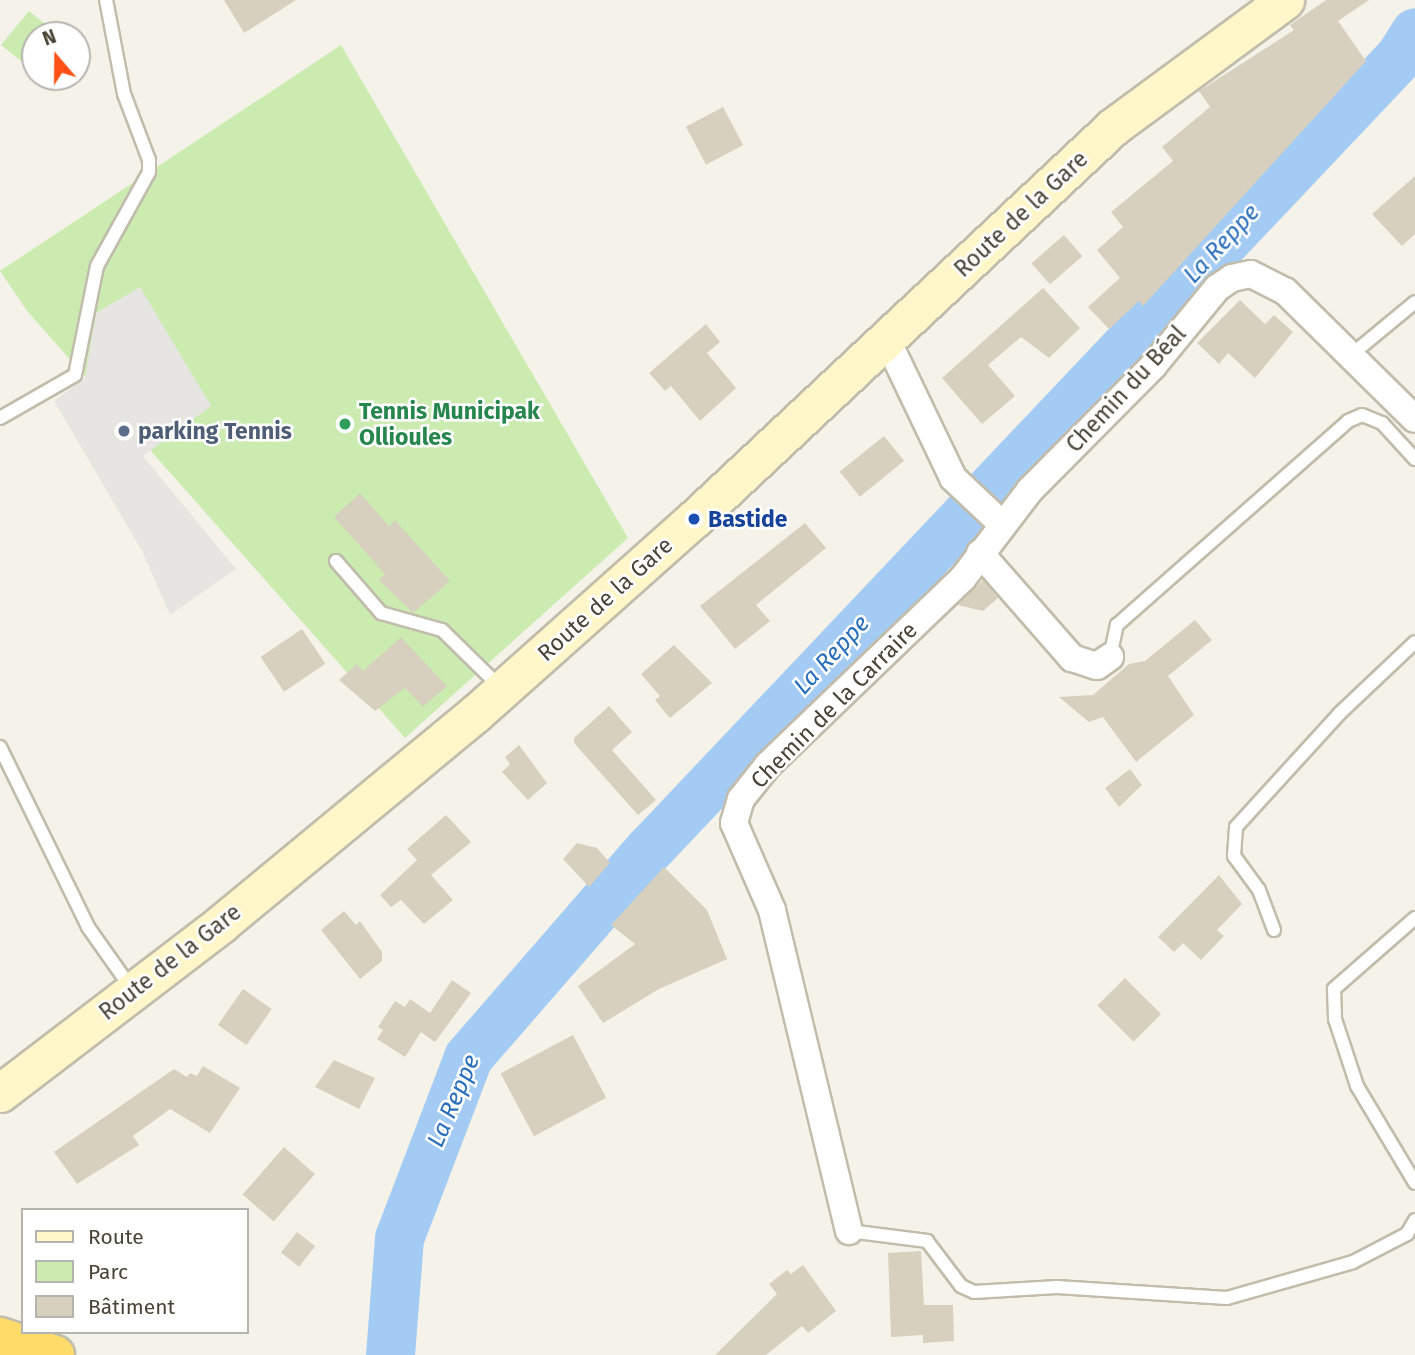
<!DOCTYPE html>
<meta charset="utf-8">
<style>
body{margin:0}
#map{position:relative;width:1415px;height:1355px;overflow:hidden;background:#f5f3e9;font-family:"Fira Sans",sans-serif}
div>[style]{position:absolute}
.green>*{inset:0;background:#cbebb1}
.parking>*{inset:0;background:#e7e5e1}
.river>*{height:49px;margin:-24.5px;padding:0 24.5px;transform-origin:24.5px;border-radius:24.5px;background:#a4cbf4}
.building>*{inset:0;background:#d7d0be;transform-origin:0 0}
.roads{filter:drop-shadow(2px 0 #c1bcab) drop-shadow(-2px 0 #c1bcab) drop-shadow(0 2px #c1bcab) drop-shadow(0 -2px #c1bcab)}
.lane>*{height:12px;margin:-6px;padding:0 6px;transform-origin:6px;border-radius:6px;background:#fff}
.street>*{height:26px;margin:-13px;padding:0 13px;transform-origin:13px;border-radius:13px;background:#fff}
.secondary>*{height:37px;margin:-18.5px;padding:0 18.5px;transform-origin:18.5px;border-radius:18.5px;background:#fff7c9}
.highway>*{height:38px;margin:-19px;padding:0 19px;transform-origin:19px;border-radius:19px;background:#ffdc6a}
.dots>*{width:19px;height:19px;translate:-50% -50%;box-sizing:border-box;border:4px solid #fff;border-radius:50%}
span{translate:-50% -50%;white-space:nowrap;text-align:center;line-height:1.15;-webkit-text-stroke:5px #fff;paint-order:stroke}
.street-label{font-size:23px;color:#494437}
.leisure-label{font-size:23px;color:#27864d;font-weight:700}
.left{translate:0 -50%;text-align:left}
.service-label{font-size:23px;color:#4e5e75;font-weight:700}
.transit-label{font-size:23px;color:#164399;font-weight:700}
.water-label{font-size:24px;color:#2a6fbb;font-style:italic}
.legend{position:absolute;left:21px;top:1208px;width:228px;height:126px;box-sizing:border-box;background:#fff;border:2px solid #b6b4af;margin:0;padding:9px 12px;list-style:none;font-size:21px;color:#494437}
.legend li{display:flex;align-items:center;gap:14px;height:35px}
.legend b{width:35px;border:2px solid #b6b4af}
.north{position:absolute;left:21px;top:21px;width:70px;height:70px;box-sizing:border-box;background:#fff;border:2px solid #b6b4af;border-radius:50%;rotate:340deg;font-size:19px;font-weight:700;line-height:28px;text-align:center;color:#494437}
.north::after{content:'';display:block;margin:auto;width:24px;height:32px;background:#ff5116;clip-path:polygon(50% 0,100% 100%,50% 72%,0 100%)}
</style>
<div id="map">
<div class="green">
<i style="clip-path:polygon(29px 11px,59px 35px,35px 35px,35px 72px,1px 45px)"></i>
<i style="clip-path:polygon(341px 45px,628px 538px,405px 738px,27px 311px,0 271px)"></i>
</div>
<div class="parking">
<i style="clip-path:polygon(140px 287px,211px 406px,143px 456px,236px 569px,170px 615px,142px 551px,54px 401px,85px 378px,96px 313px)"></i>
</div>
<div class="river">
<i style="left:390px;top:1355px;width:117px;rotate:-85.6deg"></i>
<i style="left:399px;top:1238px;width:194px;rotate:-69.1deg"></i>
<i style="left:468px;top:1057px;width:277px;rotate:-49deg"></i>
<i style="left:650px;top:848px;width:1091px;rotate:-46.56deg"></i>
<i style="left:1400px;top:56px;width:28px;rotate:-58deg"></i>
</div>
<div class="building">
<i style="clip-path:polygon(224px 0,296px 0,244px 33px)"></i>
<i style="clip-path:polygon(1326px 0,1369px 0,1338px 21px,1366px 61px,1143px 306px,1139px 301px,1109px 329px,1088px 307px,1120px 278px,1097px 250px,1123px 227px,1111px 212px,1173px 161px,1162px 147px,1210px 107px,1199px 91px,1294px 30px,1290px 25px)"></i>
<i style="left:723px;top:107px;width:43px;height:42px;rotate:62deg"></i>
<i style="clip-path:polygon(1415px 176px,1415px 234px,1402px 246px,1372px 214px)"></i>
<i style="left:1064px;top:235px;width:28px;height:43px;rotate:49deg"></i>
<i style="clip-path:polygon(1043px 288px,1080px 328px,1049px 358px,1021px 337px,988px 365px,1015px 396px,982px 424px,942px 378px)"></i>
<i style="clip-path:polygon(1240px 300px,1265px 324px,1274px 315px,1293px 332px,1255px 378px,1228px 353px,1219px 364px,1197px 343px)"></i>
<i style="clip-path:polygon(706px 324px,720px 342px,707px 353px,736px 388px,700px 421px,671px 386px,665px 391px,649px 373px)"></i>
<i style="left:884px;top:436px;width:32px;height:57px;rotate:51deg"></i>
<i style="clip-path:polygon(360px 493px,389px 526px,395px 520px,450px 581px,413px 613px,379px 580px,385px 574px,334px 517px)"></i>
<i style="clip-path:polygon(805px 523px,826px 548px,756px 605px,770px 621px,735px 649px,700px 606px)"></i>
<i style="clip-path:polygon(983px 580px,998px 598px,983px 611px,958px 605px)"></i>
<i style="clip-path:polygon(1195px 620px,1212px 640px,1168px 676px,1194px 715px,1136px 762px,1103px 717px,1089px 722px,1059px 697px,1093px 695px,1129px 664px,1145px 661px)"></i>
<i style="left:302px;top:629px;width:42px;height:50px;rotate:56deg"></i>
<i style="clip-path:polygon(401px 637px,447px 686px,423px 707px,405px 688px,375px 711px,339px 680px,357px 664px,363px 671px)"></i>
<i style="clip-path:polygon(674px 645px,712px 683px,670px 718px,655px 700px,660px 696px,641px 674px)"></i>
<i style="clip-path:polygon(609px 706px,632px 732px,612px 750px,656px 800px,638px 815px,574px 743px,574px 738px)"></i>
<i style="clip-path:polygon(519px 745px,547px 783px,528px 800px,502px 772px,510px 764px,505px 757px)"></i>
<i style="clip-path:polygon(1130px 769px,1142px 785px,1119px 807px,1105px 788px)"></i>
<i style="clip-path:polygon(446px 815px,471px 842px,431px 875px,453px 900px,424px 924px,401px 900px,391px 907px,380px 895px,417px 860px,407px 849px)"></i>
<i style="clip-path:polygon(577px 843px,597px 848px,610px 863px,589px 887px,563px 859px)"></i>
<i style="clip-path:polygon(664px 867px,707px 910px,727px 959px,659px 989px,603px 1023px,578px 986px,635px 944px,611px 925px)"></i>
<i style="clip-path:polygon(1219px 875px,1242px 904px,1217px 930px,1224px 936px,1201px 960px,1183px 943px,1174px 952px,1158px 937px)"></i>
<i style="clip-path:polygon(344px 911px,356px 925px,360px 921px,382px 952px,382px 961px,360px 979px,321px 930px)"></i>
<i style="left:1125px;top:978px;width:51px;height:39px;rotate:45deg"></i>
<i style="clip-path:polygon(452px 980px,471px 993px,435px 1042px,421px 1032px,405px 1057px,377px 1039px,383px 1030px,378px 1027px,395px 1001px,405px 1007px,410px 999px,430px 1013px)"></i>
<i style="left:243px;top:989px;width:35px;height:44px;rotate:35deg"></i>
<i style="left:573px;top:1035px;width:71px;height:82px;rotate:62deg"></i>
<i style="clip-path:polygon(334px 1060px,375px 1078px,359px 1109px,315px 1087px)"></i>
<i style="clip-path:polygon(203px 1066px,240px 1088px,210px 1133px,170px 1109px,133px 1136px,139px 1145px,77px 1184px,54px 1152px,174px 1069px,187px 1077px,190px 1073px,197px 1076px)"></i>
<i style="left:284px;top:1147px;width:41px;height:63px;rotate:41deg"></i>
<i style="left:297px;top:1232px;width:23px;height:26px;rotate:38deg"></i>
<i style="clip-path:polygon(921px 1251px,924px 1305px,953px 1305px,954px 1341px,923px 1343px,923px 1335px,891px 1337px,888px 1253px)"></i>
<i style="clip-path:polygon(803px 1265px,836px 1311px,808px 1333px,802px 1326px,766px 1355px,715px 1355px,777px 1294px,769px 1284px,787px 1270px,791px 1274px)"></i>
</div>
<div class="roads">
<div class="lane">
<i style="left:1351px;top:355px;width:83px;rotate:-39.6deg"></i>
<i style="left:0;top:418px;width:86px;rotate:-29.8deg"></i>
<i style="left:75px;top:375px;width:111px;rotate:-78.6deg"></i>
<i style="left:97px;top:266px;width:107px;rotate:-61deg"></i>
<i style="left:149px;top:172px;width:12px;rotate:-90deg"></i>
<i style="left:149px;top:160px;width:71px;rotate:-110.7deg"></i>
<i style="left:124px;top:94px;width:96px;rotate:-100.8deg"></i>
<i style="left:336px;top:561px;width:69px;rotate:49.1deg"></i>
<i style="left:381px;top:613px;width:63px;rotate:15.6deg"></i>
<i style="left:442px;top:630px;width:81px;rotate:44.5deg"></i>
<i style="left:1110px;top:657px;width:33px;rotate:-78deg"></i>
<i style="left:1117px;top:625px;width:308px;rotate:-41.4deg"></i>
<i style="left:1348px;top:421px;width:15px;rotate:-23deg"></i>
<i style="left:1362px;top:415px;width:22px;rotate:22deg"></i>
<i style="left:1382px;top:423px;width:49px;rotate:47.5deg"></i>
<i style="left:0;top:747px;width:200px;rotate:63.9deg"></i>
<i style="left:88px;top:927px;width:75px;rotate:54.8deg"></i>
<i style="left:1415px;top:918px;width:108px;rotate:138.8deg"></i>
<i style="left:1334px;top:989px;width:30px;rotate:88deg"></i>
<i style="left:1335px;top:1019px;width:71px;rotate:71.8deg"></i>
<i style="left:1357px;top:1086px;width:113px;rotate:59.1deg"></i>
<i style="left:1274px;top:930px;width:43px;rotate:-110.6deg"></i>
<i style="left:1259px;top:890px;width:42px;rotate:-126.3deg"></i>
<i style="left:1234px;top:856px;width:29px;rotate:-86deg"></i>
<i style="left:1236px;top:827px;width:154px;rotate:-47.6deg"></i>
<i style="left:1340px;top:713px;width:103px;rotate:-43.4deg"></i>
<i style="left:849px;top:1231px;width:79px;rotate:7.3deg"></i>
<i style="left:927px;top:1241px;width:56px;rotate:52.9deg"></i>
<i style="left:961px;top:1286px;width:14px;rotate:25deg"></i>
<i style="left:974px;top:1292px;width:83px;rotate:-3.4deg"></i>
<i style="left:1057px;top:1287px;width:170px;rotate:3.7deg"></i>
<i style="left:1227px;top:1298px;width:131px;rotate:-15.9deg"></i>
<i style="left:1353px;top:1262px;width:61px;rotate:-27.4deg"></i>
<i style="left:1407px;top:1234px;width:16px;rotate:-60deg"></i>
</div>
<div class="street">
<i style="left:887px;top:340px;width:153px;rotate:64.4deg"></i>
<i style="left:953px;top:478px;width:66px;rotate:43.2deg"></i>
<i style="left:980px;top:553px;width:140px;rotate:48.8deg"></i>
<i style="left:1072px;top:658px;width:26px;rotate:18deg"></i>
<i style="left:1097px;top:666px;width:16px;rotate:-35deg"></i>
<i style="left:849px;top:1231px;width:330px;rotate:-103.5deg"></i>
<i style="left:772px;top:910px;width:95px;rotate:-113.6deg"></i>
<i style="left:734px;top:823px;width:25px;rotate:-74deg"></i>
<i style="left:741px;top:799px;width:43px;rotate:-51.5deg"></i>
<i style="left:768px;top:765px;width:270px;rotate:-43.8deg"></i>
<i style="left:963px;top:578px;width:111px;rotate:-52.7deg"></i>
<i style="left:1030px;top:490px;width:175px;rotate:-45.2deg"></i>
<i style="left:1153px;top:366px;width:101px;rotate:-50.6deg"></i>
<i style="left:1217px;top:288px;width:18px;rotate:-34deg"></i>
<i style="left:1232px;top:278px;width:19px;rotate:-12deg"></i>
<i style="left:1251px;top:274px;width:38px;rotate:27deg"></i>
<i style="left:1285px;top:291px;width:182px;rotate:44.6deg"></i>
</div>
<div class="secondary">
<i style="left:0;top:1093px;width:280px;rotate:-37.4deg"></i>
<i style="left:222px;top:923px;width:328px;rotate:-39.6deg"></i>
<i style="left:475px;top:714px;width:293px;rotate:-41.7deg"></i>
<i style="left:694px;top:519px;width:574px;rotate:-43.09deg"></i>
<i style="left:1113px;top:127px;width:214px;rotate:-36.4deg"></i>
</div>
<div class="highway">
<i style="left:0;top:1337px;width:58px;rotate:18.1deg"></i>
</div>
</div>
<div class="dots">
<i style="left:345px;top:424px;background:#2e9e5b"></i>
<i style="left:124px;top:431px;background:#5c6f8a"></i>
<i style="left:694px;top:519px;background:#1a4fb4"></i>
</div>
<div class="street-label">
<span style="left:1021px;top:214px;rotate:-43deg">Route de la Gare</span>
<span style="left:1126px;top:389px;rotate:-47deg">Chemin du Béal</span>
<span style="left:605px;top:599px;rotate:-42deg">Route de la Gare</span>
<span style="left:834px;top:705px;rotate:-45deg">Chemin de la Carraire</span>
<span style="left:170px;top:962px;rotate:-38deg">Route de la Gare</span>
</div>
<div class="leisure-label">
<span class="left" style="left:359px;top:424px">Tennis Municipak<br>Ollioules</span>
</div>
<div class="service-label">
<span class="left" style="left:138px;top:431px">parking Tennis</span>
</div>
<div class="transit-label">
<span class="left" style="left:708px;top:519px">Bastide</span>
</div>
<div class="water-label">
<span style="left:1222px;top:244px;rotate:-47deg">La Reppe</span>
<span style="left:832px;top:655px;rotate:-47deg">La Reppe</span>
<span style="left:454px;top:1101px;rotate:-67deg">La Reppe</span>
</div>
<ul class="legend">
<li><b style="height:9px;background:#fff7c9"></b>Route</li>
<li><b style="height:19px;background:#cbebb1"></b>Parc</li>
<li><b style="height:19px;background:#d7d0be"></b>Bâtiment</li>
</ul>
<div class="north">N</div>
</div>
